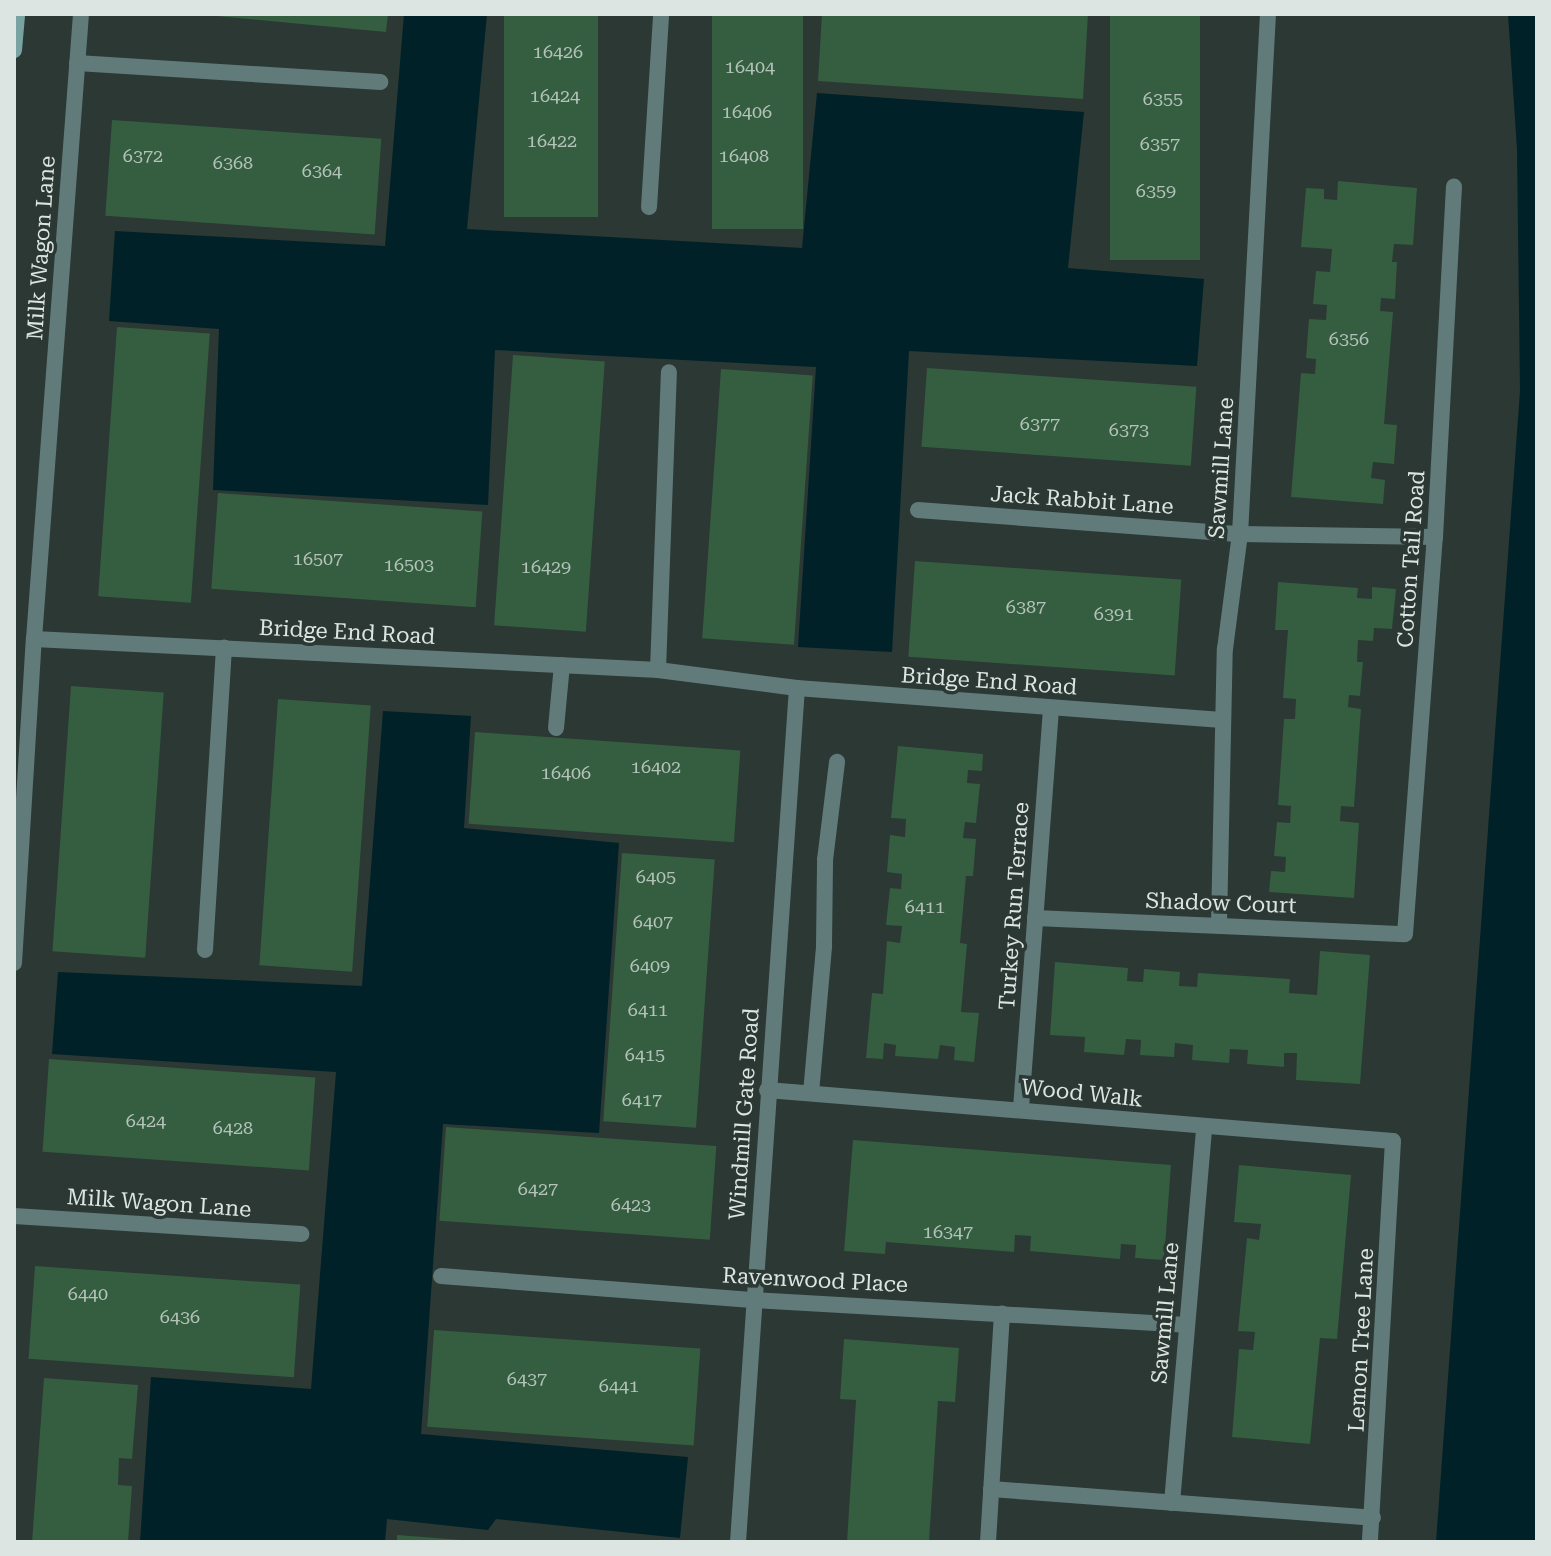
<!DOCTYPE html>
<style>
body{margin:0}
#map{position:relative;width:1551px;height:1556px;overflow:hidden;background:#2b3834;font-family:"Roboto Serif",serif}
div>[style]{position:absolute}
.water>*{inset:0;background:#002128}
.building>*{inset:0;background:#355d40;transform-origin:0 0}
.lane>*{height:16px;margin:-8px;padding:0 8px;transform-origin:8px;border-radius:8px;background:#617b7b}
.street>*{height:16px;margin:-8px;padding:0 8px;transform-origin:8px;border-radius:8px;background:#617b7b}
.secondary>*{height:16px;margin:-8px;padding:0 8px;transform-origin:8px;border-radius:8px;background:#79a3a2}
span{translate:-50% -50%;white-space:nowrap;text-align:center;line-height:1.15;-webkit-text-stroke:7px #2b3834;paint-order:stroke}
.number-label{font-size:18px;color:#b3c3ba}
.number-label span{-webkit-text-stroke-width:0}
.street-label{font-size:22px;color:#dde5e2}
.frame{position:absolute;inset:0;border:16px solid #dde5e2;pointer-events:none}
</style>
<div id="map">
<div class="water">
<i style="clip-path:polygon(404px 14px,487px 14px,467px 229px,802px 248px,817px 93px,1084px 112px,1068px 268px,1204px 279px,1197px 366px,909px 351px,892px 652px,798px 647px,816px 367px,495px 350px,488px 505px,213px 490px,219px 329px,109px 321px,115px 231px,385px 246px)"></i>
<i style="clip-path:polygon(1508px 14px,1537px 14px,1537px 1542px,1436px 1542px,1520px 391px,1517px 149px)"></i>
<i style="clip-path:polygon(383px 711px,471px 716px,464px 828px,619px 843px,599px 1133px,443px 1124px,421px 1434px,688px 1457px,680px 1538px,496px 1519px,488px 1530px,387px 1519px,385px 1542px,140px 1542px,151px 1377px,311px 1389px,336px 1072px,52px 1054px,58px 972px,362px 986px)"></i>
</div>
<div class="building">
<i style="clip-path:polygon(195px 14px,388px 14px,386px 32px)"></i>
<i style="left:504px;top:14px;width:94px;height:203px"></i>
<i style="left:712px;top:14px;width:91px;height:215px"></i>
<i style="clip-path:polygon(822px 14px,1088px 14px,1083px 99px,818px 81px)"></i>
<i style="left:1110px;top:14px;width:90px;height:246px"></i>
<i style="left:112px;top:120px;width:270px;height:96px;rotate:4deg"></i>
<i style="clip-path:polygon(1338px 181px,1417px 188px,1413px 245px,1394px 244px,1392px 262px,1397px 262px,1395px 299px,1381px 298px,1380px 311px,1393px 312px,1384px 424px,1397px 425px,1394px 464px,1373px 462px,1371px 478px,1385px 480px,1383px 504px,1291px 497px,1301px 373px,1315px 374px,1316px 359px,1306px 358px,1309px 319px,1326px 320px,1327px 305px,1313px 304px,1316px 271px,1330px 272px,1332px 249px,1301px 247px,1306px 188px,1324px 189px,1324px 199px,1337px 200px)"></i>
<i style="left:117px;top:327px;width:93px;height:270px;rotate:4deg"></i>
<i style="left:513px;top:355px;width:92px;height:271px;rotate:4deg"></i>
<i style="left:927px;top:368px;width:270px;height:79px;rotate:4deg"></i>
<i style="left:721px;top:369px;width:92px;height:270px;rotate:4deg"></i>
<i style="left:218px;top:493px;width:265px;height:96px;rotate:4deg"></i>
<i style="left:915px;top:561px;width:267px;height:96px;rotate:4deg"></i>
<i style="clip-path:polygon(1278px 582px,1358px 588px,1357px 598px,1372px 599px,1372px 587px,1396px 589px,1392px 629px,1374px 628px,1373px 641px,1358px 640px,1357px 662px,1363px 662px,1360px 696px,1349px 695px,1348px 707px,1361px 709px,1354px 807px,1341px 806px,1340px 821px,1359px 823px,1354px 898px,1269px 892px,1271px 871px,1285px 872px,1286px 857px,1274px 856px,1277px 822px,1290px 823px,1291px 806px,1278px 805px,1284px 719px,1295px 719px,1296px 699px,1283px 698px,1288px 630px,1275px 630px)"></i>
<i style="left:71px;top:686px;width:93px;height:266px;rotate:4deg"></i>
<i style="left:278px;top:699px;width:93px;height:267px;rotate:4deg"></i>
<i style="left:475px;top:732px;width:266px;height:92px;rotate:4deg"></i>
<i style="clip-path:polygon(898px 746px,983px 754px,982px 771px,968px 770px,967px 783px,980px 784px,976px 823px,965px 822px,963px 838px,976px 839px,973px 876px,966px 876px,960px 943px,967px 944px,961px 1012px,979px 1013px,974px 1062px,954px 1060px,955px 1047px,940px 1045px,938px 1059px,895px 1056px,896px 1045px,884px 1043px,883px 1059px,866px 1058px,872px 993px,883px 994px,887px 941px,900px 943px,902px 926px,886px 925px,890px 888px,901px 889px,902px 874px,887px 872px,890px 835px,905px 837px,906px 819px,891px 818px)"></i>
<i style="left:622px;top:853px;width:93px;height:269px;rotate:4deg"></i>
<i style="clip-path:polygon(1320px 951px,1370px 955px,1360px 1084px,1296px 1080px,1297px 1053px,1284px 1053px,1284px 1067px,1247px 1064px,1248px 1050px,1230px 1049px,1229px 1063px,1192px 1060px,1193px 1045px,1175px 1043px,1174px 1057px,1140px 1055px,1141px 1040px,1126px 1039px,1124px 1055px,1084px 1052px,1085px 1037px,1050px 1035px,1055px 962px,1128px 968px,1127px 981px,1143px 982px,1144px 969px,1180px 972px,1179px 986px,1197px 987px,1198px 973px,1290px 979px,1289px 993px,1317px 995px)"></i>
<i style="left:49px;top:1059px;width:267px;height:93px;rotate:4deg"></i>
<i style="left:446px;top:1127px;width:271px;height:94px;rotate:4deg"></i>
<i style="clip-path:polygon(853px 1140px,1171px 1165px,1164px 1260px,1135px 1258px,1136px 1245px,1121px 1244px,1120px 1259px,1030px 1251px,1031px 1236px,1015px 1235px,1014px 1252px,886px 1242px,885px 1254px,844px 1251px)"></i>
<i style="clip-path:polygon(1239px 1165px,1351px 1175px,1337px 1339px,1320px 1338px,1310px 1444px,1232px 1437px,1239px 1349px,1253px 1350px,1255px 1332px,1238px 1331px,1247px 1238px,1259px 1240px,1261px 1224px,1234px 1222px)"></i>
<i style="left:35px;top:1266px;width:266px;height:93px;rotate:4deg"></i>
<i style="left:434px;top:1330px;width:267px;height:97px;rotate:4deg"></i>
<i style="clip-path:polygon(844px 1339px,959px 1348px,955px 1402px,938px 1401px,929px 1542px,847px 1542px,856px 1400px,840px 1399px)"></i>
<i style="clip-path:polygon(44px 1378px,138px 1385px,132px 1459px,119px 1458px,118px 1485px,132px 1486px,128px 1542px,32px 1542px)"></i>
<i style="clip-path:polygon(397px 1535px,462px 1540px,462px 1542px,397px 1542px)"></i>
</div>
<div class="lane">
<i style="left:205px;top:950px;width:303px;rotate:-86.4deg"></i>
<i style="left:811px;top:1093px;width:148px;rotate:-84.9deg"></i>
<i style="left:824px;top:946px;width:86px;rotate:-89.3deg"></i>
<i style="left:825px;top:860px;width:99px;rotate:-83deg"></i>
</div>
<div class="street">
<i style="left:77px;top:63px;width:304px;rotate:3.6deg"></i>
<i style="left:649px;top:207px;width:193px;rotate:-86.4deg"></i>
<i style="left:918px;top:510px;width:323px;rotate:4.3deg"></i>
<i style="left:1240px;top:534px;width:195px;rotate:0.9deg"></i>
<i style="left:34px;top:639px;width:625px;rotate:2.84deg"></i>
<i style="left:658px;top:670px;width:140px;rotate:7.4deg"></i>
<i style="left:797px;top:688px;width:426px;rotate:4.3deg"></i>
<i style="left:658px;top:670px;width:298px;rotate:-87.9deg"></i>
<i style="left:556px;top:728px;width:63px;rotate:-84.6deg"></i>
<i style="left:1035px;top:918px;width:370px;rotate:2.5deg"></i>
<i style="left:1405px;top:934px;width:398px;rotate:-85.7deg"></i>
<i style="left:1435px;top:537px;width:351px;rotate:-86.9deg"></i>
<i style="left:1219px;top:924px;width:275px;rotate:-88.8deg"></i>
<i style="left:1225px;top:649px;width:116px;rotate:-82.6deg"></i>
<i style="left:1240px;top:534px;width:521px;rotate:-86.92deg"></i>
<i style="left:14px;top:963px;width:325px;rotate:-86.5deg"></i>
<i style="left:34px;top:639px;width:627px;rotate:-85.7deg"></i>
<i style="left:767px;top:1090px;width:628px;rotate:4.66deg"></i>
<i style="left:1393px;top:1141px;width:402px;rotate:93.3deg"></i>
<i style="left:1021px;top:1108px;width:401px;rotate:-85.7deg"></i>
<i style="left:14px;top:1216px;width:288px;rotate:3.6deg"></i>
<i style="left:441px;top:1276px;width:315px;rotate:4.4deg"></i>
<i style="left:755px;top:1300px;width:432px;rotate:3.3deg"></i>
<i style="left:991px;top:1489px;width:383px;rotate:4.3deg"></i>
<i style="left:1172px;top:1503px;width:377px;rotate:-85.1deg"></i>
<i style="left:738px;top:1542px;width:856px;rotate:-86.05deg"></i>
<i style="left:988px;top:1542px;width:229px;rotate:-86.5deg"></i>
</div>
<div class="secondary">
<i style="left:14px;top:50px;width:36px;rotate:-85deg"></i>
</div>
<div class="number-label">
<span style="left:558px;top:52px">16426</span>
<span style="left:750px;top:67px">16404</span>
<span style="left:555px;top:96px">16424</span>
<span style="left:1163px;top:99px">6355</span>
<span style="left:747px;top:112px">16406</span>
<span style="left:552px;top:141px">16422</span>
<span style="left:1160px;top:144px">6357</span>
<span style="left:143px;top:156px">6372</span>
<span style="left:744px;top:156px">16408</span>
<span style="left:233px;top:163px">6368</span>
<span style="left:322px;top:171px">6364</span>
<span style="left:1156px;top:191px">6359</span>
<span style="left:1349px;top:339px">6356</span>
<span style="left:1040px;top:424px">6377</span>
<span style="left:1129px;top:430px">6373</span>
<span style="left:318px;top:559px">16507</span>
<span style="left:409px;top:565px">16503</span>
<span style="left:546px;top:567px">16429</span>
<span style="left:1026px;top:607px">6387</span>
<span style="left:1114px;top:614px">6391</span>
<span style="left:656px;top:767px">16402</span>
<span style="left:566px;top:773px">16406</span>
<span style="left:656px;top:877px">6405</span>
<span style="left:925px;top:907px">6411</span>
<span style="left:653px;top:922px">6407</span>
<span style="left:650px;top:966px">6409</span>
<span style="left:648px;top:1010px">6411</span>
<span style="left:645px;top:1055px">6415</span>
<span style="left:642px;top:1100px">6417</span>
<span style="left:146px;top:1121px">6424</span>
<span style="left:233px;top:1128px">6428</span>
<span style="left:538px;top:1189px">6427</span>
<span style="left:631px;top:1205px">6423</span>
<span style="left:948px;top:1232px">16347</span>
<span style="left:88px;top:1294px">6440</span>
<span style="left:180px;top:1317px">6436</span>
<span style="left:527px;top:1379px">6437</span>
<span style="left:619px;top:1386px">6441</span>
</div>
<div class="street-label">
<span style="left:41px;top:248px;rotate:-86deg">Milk Wagon Lane</span>
<span style="left:1221px;top:468px;rotate:-86deg">Sawmill Lane</span>
<span style="left:1082px;top:500px;rotate:4deg">Jack Rabbit Lane</span>
<span style="left:1411px;top:559px;rotate:-86deg">Cotton Tail Road</span>
<span style="left:347px;top:632px;rotate:3deg">Bridge End Road</span>
<span style="left:989px;top:681px;rotate:4deg">Bridge End Road</span>
<span style="left:1221px;top:903px;rotate:2deg">Shadow Court</span>
<span style="left:1014px;top:906px;rotate:-86deg">Turkey Run Terrace</span>
<span style="left:1082px;top:1093px;rotate:6deg">Wood Walk</span>
<span style="left:744px;top:1114px;rotate:-86deg">Windmill Gate Road</span>
<span style="left:159px;top:1203px;rotate:4deg">Milk Wagon Lane</span>
<span style="left:815px;top:1280px;rotate:3deg">Ravenwood Place</span>
<span style="left:1165px;top:1313px;rotate:-85deg">Sawmill Lane</span>
<span style="left:1361px;top:1340px;rotate:-87deg">Lemon Tree Lane</span>
</div>
<div class="frame"></div>
</div>
